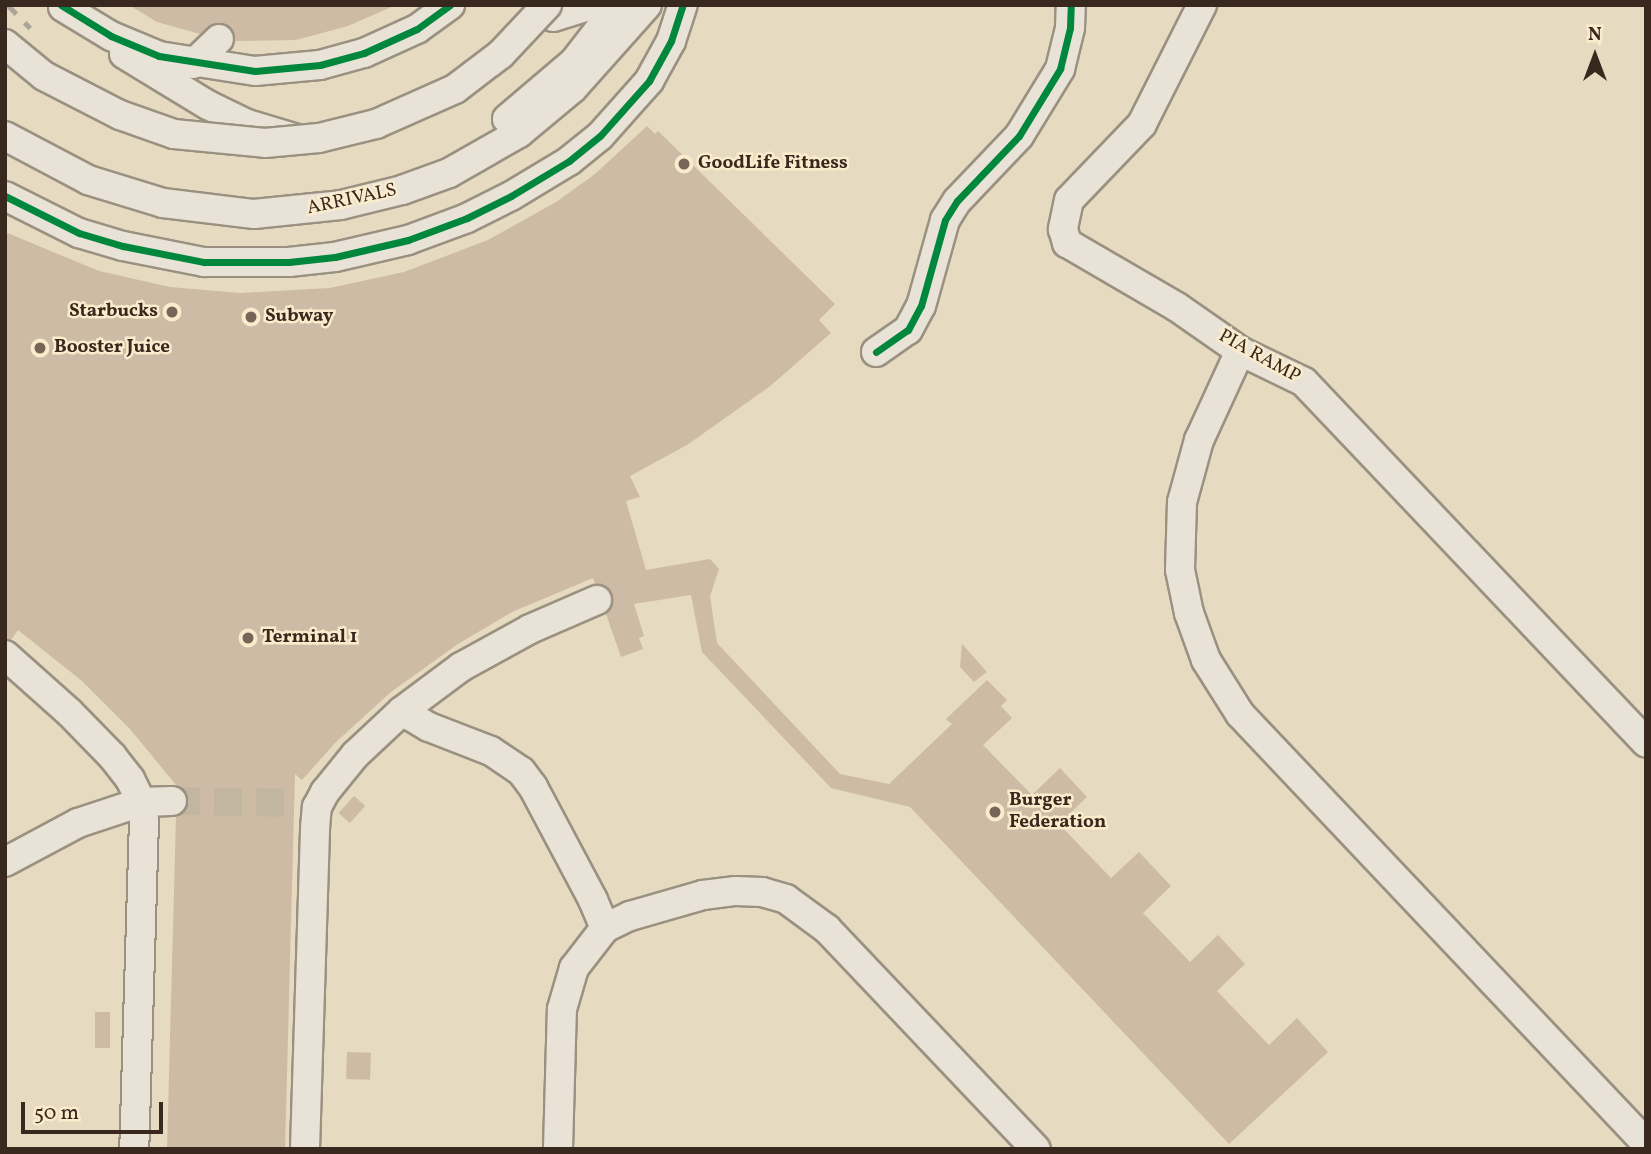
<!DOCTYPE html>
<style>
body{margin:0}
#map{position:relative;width:1651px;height:1154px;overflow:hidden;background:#e6dac0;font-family:Vollkorn,serif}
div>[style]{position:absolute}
.building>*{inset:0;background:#cebba6;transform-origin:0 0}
.minor-tunnel>*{height:28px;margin-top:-14px;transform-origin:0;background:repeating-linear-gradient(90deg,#c3b6a0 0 28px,transparent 0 42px)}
.roads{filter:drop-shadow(2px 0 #9a9181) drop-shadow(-2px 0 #9a9181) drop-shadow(0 2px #9a9181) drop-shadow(0 -2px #9a9181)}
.minor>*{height:28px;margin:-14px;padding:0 14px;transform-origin:14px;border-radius:14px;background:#e9e3d7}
.rail>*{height:5px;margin-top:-2.5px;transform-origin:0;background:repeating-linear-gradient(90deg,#aaa499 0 12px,transparent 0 24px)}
.bridges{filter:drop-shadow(2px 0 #9a9181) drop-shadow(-2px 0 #9a9181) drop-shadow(0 2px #9a9181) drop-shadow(0 -2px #9a9181)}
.minor-bridge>*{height:28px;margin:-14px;padding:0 14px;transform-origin:14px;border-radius:14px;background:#e9e3d7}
.cycleway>*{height:7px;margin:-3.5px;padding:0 3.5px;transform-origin:3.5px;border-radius:3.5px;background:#00873e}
.dots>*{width:19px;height:19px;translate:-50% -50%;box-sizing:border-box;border:4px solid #f9ebcc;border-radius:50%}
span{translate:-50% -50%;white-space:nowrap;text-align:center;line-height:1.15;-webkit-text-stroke:5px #f9ebcc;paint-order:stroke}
.poi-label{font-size:19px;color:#38281e;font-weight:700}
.left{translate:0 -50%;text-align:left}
.right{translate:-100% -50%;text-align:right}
.street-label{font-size:19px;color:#38281e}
.frame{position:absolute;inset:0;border:7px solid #38281e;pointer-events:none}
.north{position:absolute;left:1560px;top:21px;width:70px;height:70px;-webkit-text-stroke:5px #f9ebcc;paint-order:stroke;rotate:0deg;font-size:19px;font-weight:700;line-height:28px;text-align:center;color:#38281e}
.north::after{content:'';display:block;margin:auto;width:24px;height:32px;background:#38281e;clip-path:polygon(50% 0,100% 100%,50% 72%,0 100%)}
.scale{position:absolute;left:21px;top:1102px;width:142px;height:32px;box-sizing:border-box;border:4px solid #38281e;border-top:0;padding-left:9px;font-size:21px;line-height:24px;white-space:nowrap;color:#38281e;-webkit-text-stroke:5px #f9ebcc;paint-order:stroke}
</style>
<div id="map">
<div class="building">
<i style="clip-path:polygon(129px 5px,396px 5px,348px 26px,296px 40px,235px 41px,231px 28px,224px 23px,214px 23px,200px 34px,157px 22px)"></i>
<i style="clip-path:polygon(647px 126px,655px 134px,658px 131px,835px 304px,819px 320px,831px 333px,769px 387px,687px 445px,630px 476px,640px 497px,626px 501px,646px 570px,710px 559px,719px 569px,710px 596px,717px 643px,840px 774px,889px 784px,952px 724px,946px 719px,987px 680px,1007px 700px,1001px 706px,1012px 718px,983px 745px,1032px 795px,1060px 768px,1087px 797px,1059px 824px,1111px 878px,1139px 852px,1171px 886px,1143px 913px,1190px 962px,1218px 935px,1245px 964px,1217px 991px,1269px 1045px,1297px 1018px,1328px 1052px,1229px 1144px,910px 807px,831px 788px,702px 652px,691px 595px,634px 604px,644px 636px,639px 638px,643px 649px,621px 657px,606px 614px,613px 603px,612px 594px,606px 586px,595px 584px,593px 578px,512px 612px,458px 644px,391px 692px,336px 742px,302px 780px,295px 774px,285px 1149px,167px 1149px,176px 817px,186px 809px,189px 800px,186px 792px,176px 785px,130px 729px,82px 681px,18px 630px,11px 640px,5px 639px,5px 232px,99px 271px,170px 287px,240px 293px,330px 288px,404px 272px,488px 240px,556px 202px,595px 174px)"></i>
<i style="clip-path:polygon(962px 644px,987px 672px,974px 682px,960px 667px)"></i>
<i style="left:354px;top:796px;width:15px;height:23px;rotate:42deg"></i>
<i style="left:95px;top:1012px;width:15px;height:36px"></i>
<i style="left:347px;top:1052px;width:24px;height:27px;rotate:2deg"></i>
</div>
<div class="minor-tunnel">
<i style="left:172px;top:801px;width:125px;rotate:0.9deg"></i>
</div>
<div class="roads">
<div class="minor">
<i style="left:1202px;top:5px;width:133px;rotate:116.8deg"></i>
<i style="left:1142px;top:124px;width:105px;rotate:133.8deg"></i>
<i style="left:1069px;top:200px;width:30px;rotate:102deg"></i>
<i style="left:1063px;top:229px;width:15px;rotate:74deg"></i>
<i style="left:1067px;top:243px;width:127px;rotate:30.2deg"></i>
<i style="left:1177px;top:307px;width:77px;rotate:34.9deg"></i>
<i style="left:1240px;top:351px;width:71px;rotate:25.8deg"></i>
<i style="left:1304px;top:382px;width:497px;rotate:46.5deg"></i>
<i style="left:63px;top:7px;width:56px;rotate:31.1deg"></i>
<i style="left:111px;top:36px;width:52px;rotate:22.6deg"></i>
<i style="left:159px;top:56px;width:97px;rotate:8.9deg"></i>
<i style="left:255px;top:71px;width:65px;rotate:-5.3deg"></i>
<i style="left:320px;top:65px;width:46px;rotate:-15.3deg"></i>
<i style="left:364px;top:53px;width:58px;rotate:-24.4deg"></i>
<i style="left:417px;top:29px;width:41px;rotate:-36deg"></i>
<i style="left:553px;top:17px;width:41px;rotate:-17.1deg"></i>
<i style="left:124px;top:54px;width:98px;rotate:31.3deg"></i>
<i style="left:208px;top:105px;width:43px;rotate:26deg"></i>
<i style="left:247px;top:124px;width:52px;rotate:16.7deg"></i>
<i style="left:193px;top:64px;width:36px;rotate:-44deg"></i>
<i style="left:507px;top:119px;width:88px;rotate:-40.4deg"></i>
<i style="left:574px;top:62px;width:72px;rotate:-52.3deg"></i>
<i style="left:5px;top:136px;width:94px;rotate:27.9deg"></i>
<i style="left:88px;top:180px;width:78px;rotate:17deg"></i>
<i style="left:163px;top:203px;width:92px;rotate:6.9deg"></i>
<i style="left:254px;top:214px;width:87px;rotate:-5.9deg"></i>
<i style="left:341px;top:205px;width:63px;rotate:-13.8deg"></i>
<i style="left:402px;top:190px;width:50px;rotate:-19.9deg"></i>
<i style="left:449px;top:173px;width:81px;rotate:-29.7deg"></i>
<i style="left:519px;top:133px;width:70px;rotate:-39.8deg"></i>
<i style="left:573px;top:88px;width:111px;rotate:-48.3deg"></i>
<i style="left:5px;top:196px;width:83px;rotate:26.6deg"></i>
<i style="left:79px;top:233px;width:46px;rotate:16.5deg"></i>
<i style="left:123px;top:246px;width:83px;rotate:11.2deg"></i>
<i style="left:204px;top:262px;width:85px"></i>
<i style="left:289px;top:262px;width:46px;rotate:-6.2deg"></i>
<i style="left:335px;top:257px;width:75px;rotate:-13.1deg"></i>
<i style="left:408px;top:240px;width:63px;rotate:-20.4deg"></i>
<i style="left:467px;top:218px;width:49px;rotate:-26.6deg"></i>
<i style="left:511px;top:196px;width:68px;rotate:-31.1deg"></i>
<i style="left:569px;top:161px;width:40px;rotate:-39deg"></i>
<i style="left:600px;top:136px;width:74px;rotate:-48.3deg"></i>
<i style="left:649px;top:81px;width:46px;rotate:-61.2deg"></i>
<i style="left:671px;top:41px;width:38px;rotate:-72deg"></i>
<i style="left:1240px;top:351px;width:98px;rotate:114.7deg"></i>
<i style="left:1199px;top:440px;width:64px;rotate:105.3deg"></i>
<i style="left:1182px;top:502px;width:68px;rotate:91.7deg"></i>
<i style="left:1180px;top:570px;width:44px;rotate:78.2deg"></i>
<i style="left:1189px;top:613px;width:50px;rotate:70.1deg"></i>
<i style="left:1206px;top:660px;width:64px;rotate:57.8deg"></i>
<i style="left:1240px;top:714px;width:591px;rotate:46.58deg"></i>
<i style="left:876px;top:352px;width:39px;rotate:-35deg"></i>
<i style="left:908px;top:330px;width:27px;rotate:-62deg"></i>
<i style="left:921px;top:306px;width:89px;rotate:-74.4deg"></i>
<i style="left:945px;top:220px;width:22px;rotate:-58deg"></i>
<i style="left:957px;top:201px;width:90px;rotate:-46.4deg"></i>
<i style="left:1019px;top:136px;width:79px;rotate:-58.5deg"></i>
<i style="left:1060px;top:69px;width:42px;rotate:-76.3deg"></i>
<i style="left:1070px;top:28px;width:23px;rotate:-88deg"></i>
<i style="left:5px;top:655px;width:86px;rotate:41.7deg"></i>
<i style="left:69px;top:712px;width:62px;rotate:45.7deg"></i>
<i style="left:112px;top:756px;width:29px;rotate:52deg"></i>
<i style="left:130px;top:779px;width:25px;rotate:64deg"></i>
<i style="left:141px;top:802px;width:18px;rotate:81deg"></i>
<i style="left:144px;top:820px;width:329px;rotate:91.7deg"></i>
<i style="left:402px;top:711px;width:31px;rotate:31deg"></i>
<i style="left:429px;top:727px;width:66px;rotate:21.2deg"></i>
<i style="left:491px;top:751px;width:36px;rotate:34deg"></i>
<i style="left:521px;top:771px;width:20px;rotate:53deg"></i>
<i style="left:533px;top:787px;width:128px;rotate:62deg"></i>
<i style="left:593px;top:900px;width:30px;rotate:67deg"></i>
<i style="left:5px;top:862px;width:83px;rotate:-28.1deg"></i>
<i style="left:78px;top:823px;width:66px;rotate:-18.4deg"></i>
<i style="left:141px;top:802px;width:31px;rotate:-2deg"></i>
<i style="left:305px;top:1149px;width:321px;rotate:-88.2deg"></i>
<i style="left:315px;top:828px;width:21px;rotate:-85deg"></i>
<i style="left:317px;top:807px;width:17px;rotate:-62deg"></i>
<i style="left:325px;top:792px;width:48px;rotate:-51deg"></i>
<i style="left:355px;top:755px;width:64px;rotate:-43.1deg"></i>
<i style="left:402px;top:711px;width:74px;rotate:-36.7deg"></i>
<i style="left:461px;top:667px;width:79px;rotate:-28.8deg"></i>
<i style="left:530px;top:629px;width:73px;rotate:-23.4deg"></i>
<i style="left:558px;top:1149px;width:140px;rotate:-88.4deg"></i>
<i style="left:562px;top:1009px;width:43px;rotate:-73.7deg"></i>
<i style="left:574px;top:968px;width:51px;rotate:-52.2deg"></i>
<i style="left:605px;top:928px;width:28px;rotate:-26deg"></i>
<i style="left:630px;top:916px;width:76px;rotate:-16deg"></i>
<i style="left:703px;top:895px;width:33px;rotate:-7deg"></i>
<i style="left:736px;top:891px;width:26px;rotate:2deg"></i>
<i style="left:762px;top:892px;width:25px;rotate:16deg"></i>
<i style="left:786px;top:899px;width:51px;rotate:36.2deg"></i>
<i style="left:827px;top:929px;width:303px;rotate:46.5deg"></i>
</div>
</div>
<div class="rail">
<i style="left:8px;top:5px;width:32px;rotate:46deg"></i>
</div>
<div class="bridges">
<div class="minor-bridge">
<i style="left:5px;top:44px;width:50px;rotate:39.4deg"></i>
<i style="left:44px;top:76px;width:85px;rotate:27.2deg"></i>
<i style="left:120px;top:115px;width:57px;rotate:19.4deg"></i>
<i style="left:174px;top:134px;width:91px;rotate:5.6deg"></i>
<i style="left:265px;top:143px;width:54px;rotate:-5.3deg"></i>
<i style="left:319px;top:138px;width:59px;rotate:-13.8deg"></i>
<i style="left:376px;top:124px;width:86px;rotate:-23.9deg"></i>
<i style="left:455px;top:89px;width:58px;rotate:-37.3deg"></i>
<i style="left:501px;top:54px;width:67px;rotate:-46.8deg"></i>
</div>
</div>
<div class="cycleway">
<i style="left:61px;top:5px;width:59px;rotate:31.8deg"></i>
<i style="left:111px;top:36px;width:52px;rotate:22.6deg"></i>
<i style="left:159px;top:56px;width:97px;rotate:8.9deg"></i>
<i style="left:255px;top:71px;width:65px;rotate:-5.3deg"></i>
<i style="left:320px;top:65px;width:46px;rotate:-15.3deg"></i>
<i style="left:364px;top:53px;width:58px;rotate:-24.4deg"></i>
<i style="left:417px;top:29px;width:41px;rotate:-36deg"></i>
<i style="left:5px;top:196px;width:83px;rotate:26.6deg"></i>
<i style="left:79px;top:233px;width:46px;rotate:16.5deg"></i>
<i style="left:123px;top:246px;width:83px;rotate:11.2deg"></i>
<i style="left:204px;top:262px;width:85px"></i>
<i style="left:289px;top:262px;width:46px;rotate:-6.2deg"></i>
<i style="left:335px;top:257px;width:75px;rotate:-13.1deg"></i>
<i style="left:408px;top:240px;width:63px;rotate:-20.4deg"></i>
<i style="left:467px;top:218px;width:49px;rotate:-26.6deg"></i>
<i style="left:511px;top:196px;width:68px;rotate:-31.1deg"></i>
<i style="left:569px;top:161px;width:40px;rotate:-39deg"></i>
<i style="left:600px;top:136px;width:74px;rotate:-48.3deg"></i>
<i style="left:649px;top:81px;width:46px;rotate:-61.2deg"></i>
<i style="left:671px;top:41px;width:38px;rotate:-72deg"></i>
<i style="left:876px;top:352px;width:39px;rotate:-35deg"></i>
<i style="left:908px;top:330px;width:27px;rotate:-62deg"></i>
<i style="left:921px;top:306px;width:89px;rotate:-74.4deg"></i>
<i style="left:945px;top:220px;width:22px;rotate:-58deg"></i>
<i style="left:957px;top:201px;width:90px;rotate:-46.4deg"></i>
<i style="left:1019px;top:136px;width:79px;rotate:-58.5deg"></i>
<i style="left:1060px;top:69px;width:42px;rotate:-76.3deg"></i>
<i style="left:1070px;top:28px;width:23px;rotate:-88deg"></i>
</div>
<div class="dots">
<i style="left:684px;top:164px;background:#756657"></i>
<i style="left:172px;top:312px;background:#756657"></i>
<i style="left:251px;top:317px;background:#756657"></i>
<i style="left:40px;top:348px;background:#756657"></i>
<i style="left:248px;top:638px;background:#756657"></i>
<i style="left:995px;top:812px;background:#756657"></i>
</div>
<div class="poi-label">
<span class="left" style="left:698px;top:164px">GoodLife Fitness</span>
<span class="right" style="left:158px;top:312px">Starbucks</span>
<span class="left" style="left:265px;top:317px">Subway</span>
<span class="left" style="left:54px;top:348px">Booster Juice</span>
<span class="left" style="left:262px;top:638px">Terminal 1</span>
<span class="left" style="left:1009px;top:812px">Burger<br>Federation</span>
</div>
<div class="street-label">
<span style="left:352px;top:200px;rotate:-12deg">ARRIVALS</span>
<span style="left:1259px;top:357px;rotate:29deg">PIA RAMP</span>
</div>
<div class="frame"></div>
<div class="north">N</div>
<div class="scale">50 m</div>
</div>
